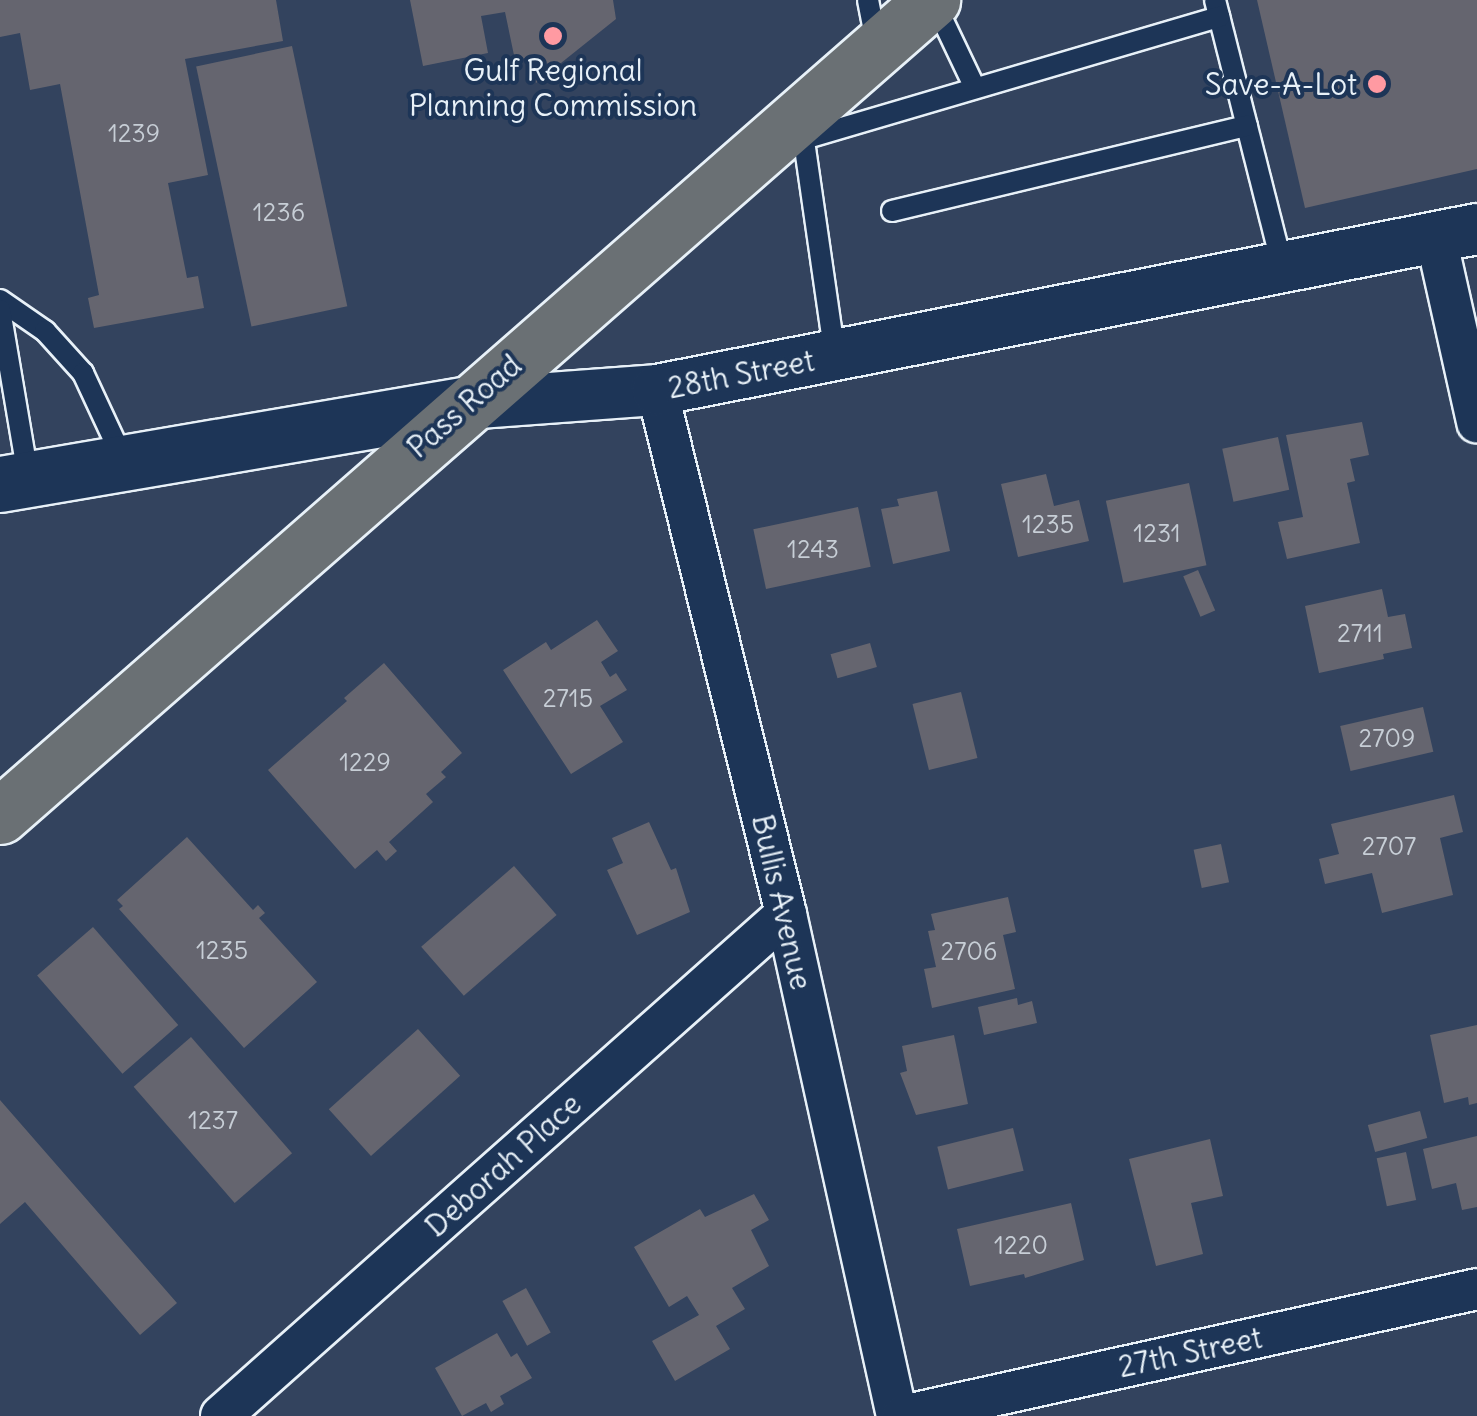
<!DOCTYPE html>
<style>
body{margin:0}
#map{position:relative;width:1477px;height:1416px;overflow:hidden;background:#33435e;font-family:Delius,sans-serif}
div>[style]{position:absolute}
.building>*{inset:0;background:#65656f;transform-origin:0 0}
.roads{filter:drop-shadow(2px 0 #e8f1f8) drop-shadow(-2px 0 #e8f1f8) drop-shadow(0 2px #e8f1f8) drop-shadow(0 -2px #e8f1f8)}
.service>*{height:20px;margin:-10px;padding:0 10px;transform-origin:10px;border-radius:10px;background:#1d3557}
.minor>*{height:40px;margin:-20px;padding:0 20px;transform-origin:20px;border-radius:20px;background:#1d3557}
.tertiary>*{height:50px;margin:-25px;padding:0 25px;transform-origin:25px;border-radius:25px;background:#1d3557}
.secondary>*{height:55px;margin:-27.5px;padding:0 27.5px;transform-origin:27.5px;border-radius:27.5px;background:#1d3557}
.primary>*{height:55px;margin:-27.5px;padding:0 27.5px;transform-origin:27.5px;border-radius:27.5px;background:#6a7074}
.dots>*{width:28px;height:28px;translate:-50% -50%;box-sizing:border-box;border:5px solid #1d3557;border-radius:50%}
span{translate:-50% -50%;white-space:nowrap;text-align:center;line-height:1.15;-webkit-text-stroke:8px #1d3557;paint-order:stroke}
.number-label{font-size:25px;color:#c7ced6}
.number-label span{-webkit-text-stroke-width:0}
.poi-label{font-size:30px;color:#e8f1f8}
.right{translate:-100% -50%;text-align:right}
.street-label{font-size:30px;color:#e8f1f8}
</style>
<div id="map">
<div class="building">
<i style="clip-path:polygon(0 0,276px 0,283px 41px,185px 59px,208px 175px,168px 183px,187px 278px,198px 276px,204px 308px,94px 328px,88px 298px,99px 295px,60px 84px,30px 90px,20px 33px,0 37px)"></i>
<i style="clip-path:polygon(410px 0,613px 0,616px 19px,536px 83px,531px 57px,515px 60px,505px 12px,481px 16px,488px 53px,423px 66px)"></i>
<i style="clip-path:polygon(1257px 0,1477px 0,1477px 169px,1305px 208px)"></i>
<i style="left:292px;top:46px;width:266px;height:98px;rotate:78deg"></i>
<i style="clip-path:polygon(1362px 422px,1369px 455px,1350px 459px,1355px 481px,1347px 483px,1360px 543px,1287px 559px,1278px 522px,1303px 517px,1286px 435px)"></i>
<i style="left:1278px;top:437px;width:54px;height:57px;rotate:78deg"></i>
<i style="clip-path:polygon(1046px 474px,1054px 506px,1079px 500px,1089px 541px,1018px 557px,1001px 484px)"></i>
<i style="left:1189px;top:483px;width:84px;height:85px;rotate:78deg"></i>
<i style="clip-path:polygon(937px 491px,950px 551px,893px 564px,881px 509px,899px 506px,897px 499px)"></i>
<i style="left:858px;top:507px;width:61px;height:107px;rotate:78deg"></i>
<i style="left:1198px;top:570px;width:44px;height:16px;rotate:67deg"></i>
<i style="clip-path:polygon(1382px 589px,1388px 617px,1405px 614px,1412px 648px,1383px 654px,1384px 659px,1319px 673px,1305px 606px)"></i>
<i style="clip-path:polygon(597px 620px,618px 651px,601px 662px,610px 677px,616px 673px,627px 690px,600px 706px,623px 742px,571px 774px,503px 670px,546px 642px,551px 650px)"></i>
<i style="left:870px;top:643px;width:25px;height:41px;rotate:74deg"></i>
<i style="clip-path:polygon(384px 663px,462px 753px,441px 772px,446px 777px,426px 794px,433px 802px,389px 842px,397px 851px,386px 861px,377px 850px,355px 869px,268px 770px,347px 701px,344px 698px)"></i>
<i style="left:961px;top:692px;width:68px;height:50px;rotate:76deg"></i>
<i style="left:1423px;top:707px;width:46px;height:85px;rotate:77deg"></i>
<i style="clip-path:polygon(1454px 795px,1463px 832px,1440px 838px,1453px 895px,1382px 913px,1372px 873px,1325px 884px,1319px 859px,1339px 854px,1331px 824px)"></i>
<i style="clip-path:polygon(649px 822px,671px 870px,676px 868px,690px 912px,637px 935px,607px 870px,623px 863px,612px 838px)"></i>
<i style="clip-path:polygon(187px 837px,253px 910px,258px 905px,265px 913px,259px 918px,317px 982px,244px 1048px,119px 909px,123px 906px,117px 900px)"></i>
<i style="left:1221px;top:844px;width:39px;height:28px;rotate:78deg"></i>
<i style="left:514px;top:866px;width:65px;height:123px;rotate:49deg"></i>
<i style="clip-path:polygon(1008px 897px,1016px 932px,1003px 935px,1015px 989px,932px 1008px,924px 969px,936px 967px,928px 931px,935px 930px,931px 914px)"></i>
<i style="left:93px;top:927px;width:130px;height:74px;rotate:49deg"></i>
<i style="clip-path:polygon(1017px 998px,1018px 1005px,1032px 1001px,1037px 1023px,984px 1035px,978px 1007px)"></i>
<i style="clip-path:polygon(1477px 1025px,1477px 1103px,1469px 1105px,1468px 1097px,1444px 1103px,1430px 1035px)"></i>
<i style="left:418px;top:1029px;width:63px;height:120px;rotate:48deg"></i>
<i style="clip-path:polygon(954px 1035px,968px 1104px,916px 1115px,900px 1073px,907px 1071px,902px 1046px)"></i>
<i style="left:191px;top:1037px;width:154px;height:76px;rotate:49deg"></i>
<i style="clip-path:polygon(0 1100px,177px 1303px,140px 1335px,25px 1202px,0 1224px)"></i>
<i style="left:1420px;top:1111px;width:28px;height:54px;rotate:75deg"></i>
<i style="left:1013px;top:1128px;width:44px;height:78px;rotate:76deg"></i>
<i style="clip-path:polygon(1477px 1136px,1477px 1207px,1462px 1210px,1456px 1183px,1432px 1189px,1423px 1149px)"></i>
<i style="clip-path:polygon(1210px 1139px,1223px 1196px,1191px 1203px,1203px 1254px,1156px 1266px,1129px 1159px)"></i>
<i style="left:1406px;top:1152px;width:49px;height:30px;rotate:78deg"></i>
<i style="clip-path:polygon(754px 1194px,769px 1220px,751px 1230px,769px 1266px,732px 1288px,745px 1309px,716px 1326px,730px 1349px,675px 1381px,652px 1341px,699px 1315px,687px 1296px,669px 1307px,634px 1247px,700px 1209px,705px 1217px)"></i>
<i style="clip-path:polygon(1071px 1203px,1084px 1260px,1025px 1278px,1024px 1274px,970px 1286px,957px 1229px)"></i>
<i style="left:526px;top:1288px;width:51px;height:27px;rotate:61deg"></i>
<i style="clip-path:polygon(497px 1333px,511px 1357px,517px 1353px,532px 1378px,500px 1396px,504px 1404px,491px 1412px,486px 1403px,462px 1416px,435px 1368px)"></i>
</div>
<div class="roads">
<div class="service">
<i style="left:868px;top:0;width:42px;rotate:79deg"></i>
<i style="left:1215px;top:0;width:277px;rotate:75.8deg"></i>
<i style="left:935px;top:4px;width:93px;rotate:64.5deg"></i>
<i style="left:802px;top:127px;width:230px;rotate:81.8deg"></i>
<i style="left:804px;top:139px;width:433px;rotate:-16.4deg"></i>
<i style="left:892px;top:211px;width:365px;rotate:-13.5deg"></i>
<i style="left:0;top:300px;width:55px;rotate:34.6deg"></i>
<i style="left:45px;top:331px;width:57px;rotate:47.9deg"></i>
<i style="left:83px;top:373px;width:97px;rotate:65deg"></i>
<i style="left:0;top:310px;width:167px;rotate:80.4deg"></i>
</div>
<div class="minor">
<i style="left:1436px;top:238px;width:189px;rotate:77.4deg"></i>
<i style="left:657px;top:390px;width:540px;rotate:76.17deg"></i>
<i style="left:786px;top:914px;width:514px;rotate:77.53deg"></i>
<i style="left:221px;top:1416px;width:756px;rotate:-41.62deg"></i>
<i style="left:902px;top:1416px;width:589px;rotate:-12.45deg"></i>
</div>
<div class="tertiary">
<i style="left:466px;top:404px;width:192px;rotate:-4.2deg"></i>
<i style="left:657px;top:390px;width:836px;rotate:-11.11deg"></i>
</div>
<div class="secondary">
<i style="left:0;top:484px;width:473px;rotate:-9.7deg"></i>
</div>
<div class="primary">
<i style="left:0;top:816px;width:1239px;rotate:-41.2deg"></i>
</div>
</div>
<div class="dots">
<i style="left:553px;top:36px;background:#ff9aa2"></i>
<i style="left:1377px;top:84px;background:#ff9aa2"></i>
</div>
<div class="number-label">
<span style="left:134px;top:133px">1239</span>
<span style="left:279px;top:212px">1236</span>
<span style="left:1048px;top:524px">1235</span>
<span style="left:1157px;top:533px">1231</span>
<span style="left:813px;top:549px">1243</span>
<span style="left:1360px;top:633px">2711</span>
<span style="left:568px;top:698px">2715</span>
<span style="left:1387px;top:738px">2709</span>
<span style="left:365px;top:762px">1229</span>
<span style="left:1389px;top:846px">2707</span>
<span style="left:222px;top:950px">1235</span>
<span style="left:969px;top:951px">2706</span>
<span style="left:213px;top:1120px">1237</span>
<span style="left:1021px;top:1245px">1220</span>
</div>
<div class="poi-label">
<span style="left:553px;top:87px">Gulf Regional<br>Planning Commission</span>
<span class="right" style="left:1357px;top:84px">Save-A-Lot</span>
</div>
<div class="street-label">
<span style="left:741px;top:374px;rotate:-11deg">28th Street</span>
<span style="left:464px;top:406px;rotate:-41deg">Pass Road</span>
<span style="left:782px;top:902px;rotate:77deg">Bullis Avenue</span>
<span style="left:503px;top:1165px;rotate:-42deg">Deborah Place</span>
<span style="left:1190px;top:1352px;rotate:-12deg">27th Street</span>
</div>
</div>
